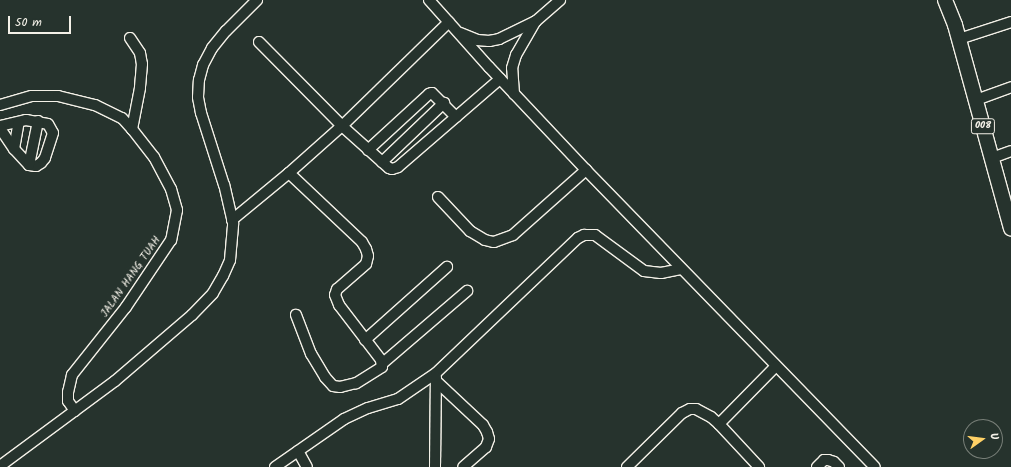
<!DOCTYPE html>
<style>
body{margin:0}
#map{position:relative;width:1011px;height:467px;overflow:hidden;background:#26332d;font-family:Kalam,sans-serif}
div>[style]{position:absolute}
.roads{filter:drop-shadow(1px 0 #f4f1e8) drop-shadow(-1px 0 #f4f1e8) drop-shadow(0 1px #f4f1e8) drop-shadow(0 -1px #f4f1e8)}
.minor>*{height:10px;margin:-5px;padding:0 5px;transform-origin:5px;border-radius:5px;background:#26332d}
.highway>*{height:14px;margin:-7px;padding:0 7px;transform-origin:7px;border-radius:7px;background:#26332d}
span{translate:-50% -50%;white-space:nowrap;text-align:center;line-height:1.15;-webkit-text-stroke:3px #26332d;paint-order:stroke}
.shield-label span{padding:1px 3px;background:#26332d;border:1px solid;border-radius:3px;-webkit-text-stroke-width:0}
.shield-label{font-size:10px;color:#f4f1e8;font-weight:700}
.street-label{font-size:11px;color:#f4f1e8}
.north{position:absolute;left:963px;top:419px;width:40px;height:40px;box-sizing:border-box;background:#26332d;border:1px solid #787f78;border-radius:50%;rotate:76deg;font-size:11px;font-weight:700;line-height:16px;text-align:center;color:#f4f1e8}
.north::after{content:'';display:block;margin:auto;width:14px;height:18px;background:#ffd166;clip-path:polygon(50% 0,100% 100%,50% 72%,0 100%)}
.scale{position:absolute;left:8px;top:16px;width:63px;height:18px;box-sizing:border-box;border:2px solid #f4f1e8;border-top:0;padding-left:5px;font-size:12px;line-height:14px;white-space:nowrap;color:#f4f1e8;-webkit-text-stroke:3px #26332d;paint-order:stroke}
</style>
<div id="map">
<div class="roads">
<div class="minor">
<i style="left:429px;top:0;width:90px;rotate:48.2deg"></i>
<i style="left:489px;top:67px;width:141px;rotate:46.7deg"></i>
<i style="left:586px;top:170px;width:414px;rotate:45.8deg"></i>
<i style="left:460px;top:33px;width:18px;rotate:22deg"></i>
<i style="left:477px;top:40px;width:12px;rotate:5deg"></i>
<i style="left:489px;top:41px;width:10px;rotate:-11deg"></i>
<i style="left:499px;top:39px;width:41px;rotate:-25.9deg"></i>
<i style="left:536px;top:21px;width:32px;rotate:-41deg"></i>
<i style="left:130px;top:38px;width:18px;rotate:56deg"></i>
<i style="left:140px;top:53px;width:11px;rotate:80deg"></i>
<i style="left:142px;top:64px;width:24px;rotate:95deg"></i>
<i style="left:140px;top:88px;width:42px;rotate:101deg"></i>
<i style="left:959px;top:39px;width:55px;rotate:-18.1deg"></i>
<i style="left:259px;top:42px;width:118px;rotate:45.3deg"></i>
<i style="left:342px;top:126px;width:63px;rotate:41.8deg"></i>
<i style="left:389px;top:168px;width:3px;rotate:18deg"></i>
<i style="left:392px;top:169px;width:6px;rotate:-18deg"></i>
<i style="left:398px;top:167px;width:135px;rotate:-40.8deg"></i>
<i style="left:514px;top:94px;width:26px;rotate:-94deg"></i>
<i style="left:512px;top:68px;width:14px;rotate:-73deg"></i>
<i style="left:516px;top:55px;width:39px;rotate:-60deg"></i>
<i style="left:976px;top:100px;width:37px;rotate:-20deg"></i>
<i style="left:0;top:105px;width:33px;rotate:-16deg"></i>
<i style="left:32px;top:96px;width:26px"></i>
<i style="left:58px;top:96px;width:38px;rotate:14deg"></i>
<i style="left:95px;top:105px;width:30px;rotate:26deg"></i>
<i style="left:122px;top:118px;width:15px;rotate:48deg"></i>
<i style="left:132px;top:129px;width:36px;rotate:52deg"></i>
<i style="left:154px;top:157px;width:36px;rotate:62deg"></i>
<i style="left:171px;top:189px;width:22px;rotate:74deg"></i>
<i style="left:177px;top:210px;width:31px;rotate:101deg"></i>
<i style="left:171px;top:240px;width:81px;rotate:123.9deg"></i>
<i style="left:126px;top:307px;width:87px;rotate:128.5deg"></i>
<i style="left:72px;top:375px;width:17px;rotate:103deg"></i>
<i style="left:68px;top:392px;width:9px;rotate:90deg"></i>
<i style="left:68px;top:401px;width:12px;rotate:55deg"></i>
<i style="left:0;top:126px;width:27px;rotate:-13deg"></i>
<i style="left:26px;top:120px;width:22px;rotate:10deg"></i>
<i style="left:48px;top:124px;width:10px;rotate:61deg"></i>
<i style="left:53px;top:133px;width:26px;rotate:108deg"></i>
<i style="left:45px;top:158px;width:6px;rotate:129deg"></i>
<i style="left:41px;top:163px;width:6px;rotate:149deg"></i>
<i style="left:36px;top:166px;width:7px;rotate:-172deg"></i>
<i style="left:29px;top:165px;width:22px;rotate:-133deg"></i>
<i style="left:14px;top:149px;width:25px;rotate:-124deg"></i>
<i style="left:14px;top:149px;width:27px;rotate:-80deg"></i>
<i style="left:368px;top:150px;width:83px;rotate:-42.6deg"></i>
<i style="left:429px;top:94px;width:3px;rotate:-18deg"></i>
<i style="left:432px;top:93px;width:34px;rotate:45deg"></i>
<i style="left:992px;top:158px;width:20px;rotate:-20deg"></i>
<i style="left:382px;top:162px;width:86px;rotate:-43.6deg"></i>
<i style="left:29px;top:165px;width:45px;rotate:-78.4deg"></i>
<i style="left:289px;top:173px;width:100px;rotate:43.4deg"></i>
<i style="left:362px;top:242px;width:8px;rotate:60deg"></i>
<i style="left:366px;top:249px;width:7px;rotate:74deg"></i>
<i style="left:368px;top:256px;width:8px;rotate:104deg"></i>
<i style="left:366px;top:264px;width:38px;rotate:139deg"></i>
<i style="left:337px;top:289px;width:6px;rotate:108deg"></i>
<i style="left:335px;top:295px;width:11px;rotate:68deg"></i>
<i style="left:339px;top:305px;width:69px;rotate:52.6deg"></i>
<i style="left:381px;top:360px;width:7px;rotate:82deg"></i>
<i style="left:382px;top:367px;width:31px;rotate:148deg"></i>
<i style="left:356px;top:383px;width:16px;rotate:166deg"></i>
<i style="left:340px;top:387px;width:7px;rotate:-172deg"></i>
<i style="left:333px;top:386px;width:12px;rotate:-132deg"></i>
<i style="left:325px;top:377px;width:27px;rotate:-121deg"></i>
<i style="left:311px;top:354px;width:42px;rotate:-111deg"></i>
<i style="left:438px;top:197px;width:47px;rotate:46.7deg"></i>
<i style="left:470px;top:231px;width:17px;rotate:31deg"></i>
<i style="left:485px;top:240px;width:9px;rotate:13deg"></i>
<i style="left:494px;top:242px;width:20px;rotate:-20deg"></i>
<i style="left:513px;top:235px;width:98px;rotate:-41.7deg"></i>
<i style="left:232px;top:220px;width:74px;rotate:-39.5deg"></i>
<i style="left:289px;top:173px;width:71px;rotate:-41.6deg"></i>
<i style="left:342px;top:126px;width:149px;rotate:-44.2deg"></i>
<i style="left:365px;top:340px;width:110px;rotate:-41.7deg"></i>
<i style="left:383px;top:363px;width:111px;rotate:-40.6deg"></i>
<i style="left:436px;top:381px;width:64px;rotate:43.1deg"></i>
<i style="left:483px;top:425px;width:8px;rotate:60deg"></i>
<i style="left:487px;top:432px;width:7px;rotate:74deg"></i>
<i style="left:489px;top:439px;width:9px;rotate:111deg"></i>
<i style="left:486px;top:447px;width:30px;rotate:139deg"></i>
<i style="left:719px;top:424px;width:81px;rotate:-45.5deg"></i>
<i style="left:298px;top:451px;width:18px;rotate:61deg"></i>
<i style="left:0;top:466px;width:143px;rotate:-36.5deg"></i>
<i style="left:115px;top:381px;width:101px;rotate:-40.6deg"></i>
<i style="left:192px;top:315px;width:30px;rotate:-46deg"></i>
<i style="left:213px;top:293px;width:20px;rotate:-60deg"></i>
<i style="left:223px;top:276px;width:17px;rotate:-66deg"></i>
<i style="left:230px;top:260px;width:37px;rotate:-85deg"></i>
<i style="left:233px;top:223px;width:39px;rotate:-103deg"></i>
<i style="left:224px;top:185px;width:76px;rotate:-107.7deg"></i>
<i style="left:201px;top:113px;width:16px;rotate:-101deg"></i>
<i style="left:198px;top:97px;width:17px;rotate:-87deg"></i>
<i style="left:199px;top:80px;width:16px;rotate:-75deg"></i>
<i style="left:203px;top:65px;width:19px;rotate:-62deg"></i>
<i style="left:212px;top:48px;width:22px;rotate:-51deg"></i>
<i style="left:226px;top:31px;width:44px;rotate:-45deg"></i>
<i style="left:275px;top:467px;width:84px;rotate:-34.8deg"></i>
<i style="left:344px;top:419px;width:26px;rotate:-25deg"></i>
<i style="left:368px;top:408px;width:31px;rotate:-17deg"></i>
<i style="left:398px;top:399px;width:46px;rotate:-34.4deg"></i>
<i style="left:436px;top:373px;width:196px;rotate:-43.6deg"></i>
<i style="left:578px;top:238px;width:7px;rotate:-27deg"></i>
<i style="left:584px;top:235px;width:11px"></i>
<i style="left:595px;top:235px;width:61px;rotate:36.3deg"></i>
<i style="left:644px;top:271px;width:17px;rotate:7deg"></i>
<i style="left:661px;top:273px;width:20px;rotate:-11deg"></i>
<i style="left:435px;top:467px;width:90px;rotate:-89.4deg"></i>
<i style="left:627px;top:467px;width:77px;rotate:-44.5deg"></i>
<i style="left:682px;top:413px;width:9px;rotate:-27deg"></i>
<i style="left:690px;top:409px;width:6px"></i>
<i style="left:696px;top:409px;width:17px;rotate:28deg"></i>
<i style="left:711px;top:417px;width:11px;rotate:41deg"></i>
<i style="left:719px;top:424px;width:59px;rotate:47.1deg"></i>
<i style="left:817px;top:467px;width:10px;rotate:-45deg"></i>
<i style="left:824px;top:460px;width:4px"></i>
<i style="left:828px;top:460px;width:6px;rotate:18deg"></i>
<i style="left:834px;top:462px;width:7px;rotate:45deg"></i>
</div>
<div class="highway">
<i style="left:945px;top:0;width:27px;rotate:68deg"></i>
<i style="left:955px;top:25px;width:211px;rotate:74.6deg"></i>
</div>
</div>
<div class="shield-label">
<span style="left:983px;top:126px">008</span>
</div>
<div class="street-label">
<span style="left:131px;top:277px;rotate:-55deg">JALAN HANG TUAH</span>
</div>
<div class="north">U</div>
<div class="scale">50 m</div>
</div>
